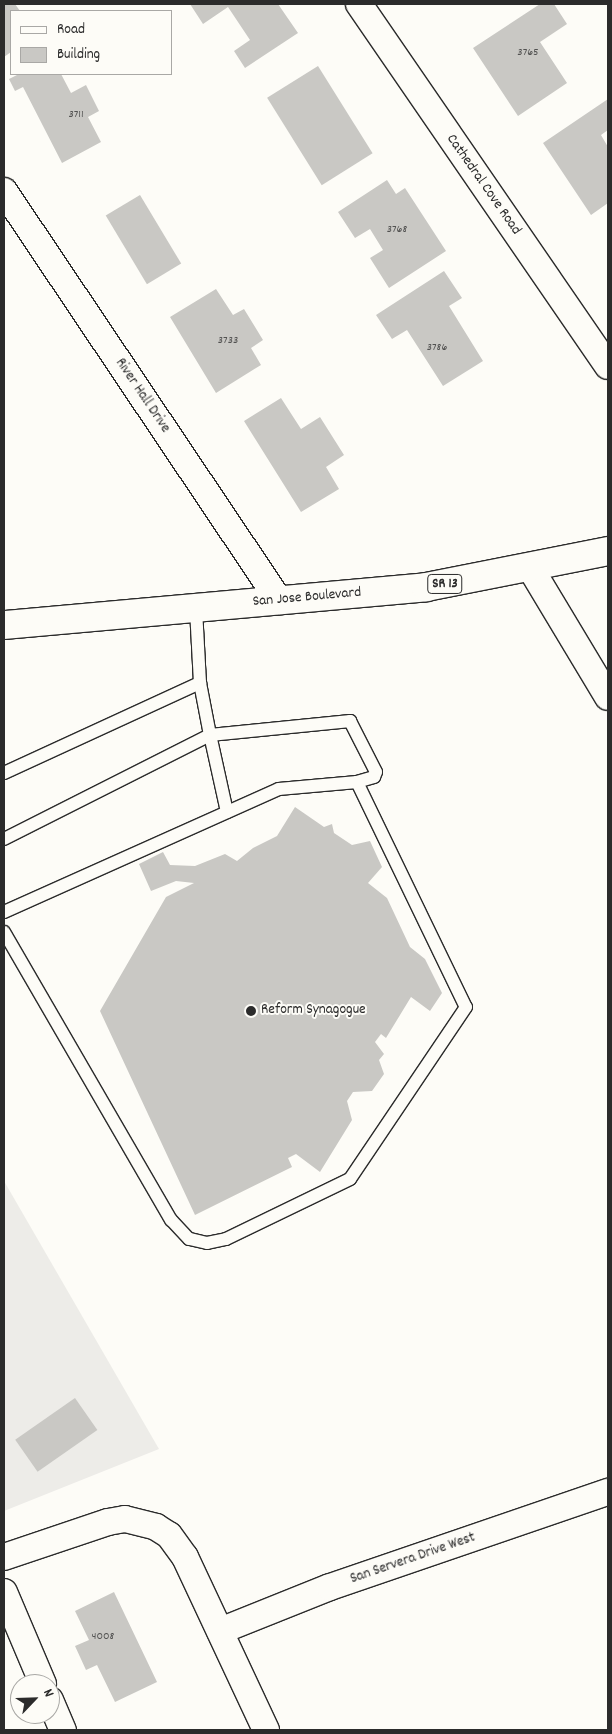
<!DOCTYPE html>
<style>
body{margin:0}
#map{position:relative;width:612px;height:1734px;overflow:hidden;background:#fdfcf7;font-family:Dekko,sans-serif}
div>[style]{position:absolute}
.built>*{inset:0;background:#edece8}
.building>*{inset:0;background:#c9c8c4;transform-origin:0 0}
.roads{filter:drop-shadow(1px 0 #2b2b2b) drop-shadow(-1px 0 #2b2b2b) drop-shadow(0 1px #2b2b2b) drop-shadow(0 -1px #2b2b2b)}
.lane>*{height:12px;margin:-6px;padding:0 6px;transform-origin:6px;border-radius:6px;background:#fdfcf7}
.street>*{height:26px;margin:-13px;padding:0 13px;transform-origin:13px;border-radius:13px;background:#fdfcf7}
.primary>*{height:28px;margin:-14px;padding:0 14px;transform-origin:14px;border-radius:14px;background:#fdfcf7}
.dots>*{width:14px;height:14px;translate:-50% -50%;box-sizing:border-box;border:2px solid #fdfcf7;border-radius:50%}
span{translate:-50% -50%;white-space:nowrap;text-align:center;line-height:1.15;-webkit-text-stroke:4px #fdfcf7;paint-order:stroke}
.number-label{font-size:12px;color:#525251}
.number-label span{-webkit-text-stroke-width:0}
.shield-label span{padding:1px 4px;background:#fdfcf7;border:1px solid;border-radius:4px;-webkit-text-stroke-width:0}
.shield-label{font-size:14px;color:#2b2b2b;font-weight:700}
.street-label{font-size:15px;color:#2b2b2b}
.poi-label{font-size:15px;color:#2b2b2b}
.left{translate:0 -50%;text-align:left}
.frame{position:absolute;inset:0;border:5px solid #2b2b2b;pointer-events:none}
.legend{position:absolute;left:10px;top:10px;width:162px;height:65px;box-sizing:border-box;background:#fdfcf7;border:1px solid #a9a8a5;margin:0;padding:6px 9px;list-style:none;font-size:15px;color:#2b2b2b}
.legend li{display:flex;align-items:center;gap:10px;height:25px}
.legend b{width:25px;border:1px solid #a9a8a5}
.north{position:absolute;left:10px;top:1674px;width:50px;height:50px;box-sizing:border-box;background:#fdfcf7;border:1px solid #a9a8a5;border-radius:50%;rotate:66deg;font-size:14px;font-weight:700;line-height:20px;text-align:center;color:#2b2b2b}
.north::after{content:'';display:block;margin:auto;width:18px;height:22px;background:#2b2b2b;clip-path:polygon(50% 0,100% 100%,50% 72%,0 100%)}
</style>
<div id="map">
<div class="built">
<i style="clip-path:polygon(4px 1181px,159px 1449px,4px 1511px)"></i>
</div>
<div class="building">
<i style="clip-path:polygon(4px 4px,15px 4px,20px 11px,11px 11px,11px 52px,4px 57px)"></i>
<i style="clip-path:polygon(190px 4px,278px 4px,298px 33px,245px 68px,234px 51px,250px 40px,228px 7px,203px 24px)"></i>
<i style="clip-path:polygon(540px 4px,554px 4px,567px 24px,540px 42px,567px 83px,518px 116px,473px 48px)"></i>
<i style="left:318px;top:66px;width:103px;height:60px;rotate:58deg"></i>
<i style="clip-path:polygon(19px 74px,61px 74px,71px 93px,86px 85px,99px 111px,88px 117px,101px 142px,62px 163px,23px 87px,15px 91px,9px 79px)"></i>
<i style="clip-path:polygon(608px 99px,608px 130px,601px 135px,608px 147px,608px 203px,591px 215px,543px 143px)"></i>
<i style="clip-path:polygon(387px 180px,396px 194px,405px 188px,446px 251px,389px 288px,370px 258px,383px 250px,370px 229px,355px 238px,338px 212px)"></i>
<i style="left:140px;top:195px;width:80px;height:40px;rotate:59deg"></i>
<i style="clip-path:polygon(444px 271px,462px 298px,449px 306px,483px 361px,443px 386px,407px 330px,392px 339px,376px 315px)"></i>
<i style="clip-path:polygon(216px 289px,233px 315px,244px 309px,263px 340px,251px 348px,261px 365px,216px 393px,170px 317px)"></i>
<i style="clip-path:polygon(281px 398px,301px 429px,320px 417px,344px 455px,326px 467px,339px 489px,301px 512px,244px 421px)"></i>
<i style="clip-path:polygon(295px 807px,324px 827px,332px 824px,334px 833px,352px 845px,370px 841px,382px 867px,368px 883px,387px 898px,410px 947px,425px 959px,442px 993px,430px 1011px,411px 997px,386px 1038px,381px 1034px,375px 1042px,384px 1054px,379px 1060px,384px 1074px,372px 1091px,353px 1092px,347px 1101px,352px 1120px,320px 1172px,296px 1154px,288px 1158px,292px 1167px,195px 1215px,100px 1011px,166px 897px,194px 883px,176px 881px,151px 891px,139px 864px,163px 852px,170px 865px,195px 866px,225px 854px,237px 861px,253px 848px,277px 836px)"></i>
<i style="left:75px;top:1398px;width:39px;height:73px;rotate:55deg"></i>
<i style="clip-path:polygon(114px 1592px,157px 1682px,115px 1702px,97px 1665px,86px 1670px,75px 1646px,89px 1640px,75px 1611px)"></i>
</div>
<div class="roads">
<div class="lane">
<i style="left:4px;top:773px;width:216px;rotate:-24.7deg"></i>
<i style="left:227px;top:812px;width:79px;rotate:-102.4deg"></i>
<i style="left:210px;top:735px;width:141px;rotate:-5.7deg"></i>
<i style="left:350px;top:721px;width:57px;rotate:63deg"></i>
<i style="left:376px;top:772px;width:5px;rotate:112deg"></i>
<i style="left:374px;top:777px;width:18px;rotate:164deg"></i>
<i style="left:4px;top:839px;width:231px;rotate:-26.8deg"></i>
<i style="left:210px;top:735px;width:53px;rotate:-100.9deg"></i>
<i style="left:200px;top:683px;width:75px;rotate:-93.1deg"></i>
<i style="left:4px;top:912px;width:301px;rotate:-24.1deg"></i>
<i style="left:279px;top:789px;width:78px;rotate:-5.1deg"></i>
<i style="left:357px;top:782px;width:250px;rotate:64.2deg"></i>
<i style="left:466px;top:1007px;width:207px;rotate:124deg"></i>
<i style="left:350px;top:1179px;width:138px;rotate:154.2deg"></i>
<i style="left:226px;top:1239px;width:19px;rotate:168deg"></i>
<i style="left:207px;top:1243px;width:18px;rotate:-167deg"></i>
<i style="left:189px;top:1239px;width:26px;rotate:-133deg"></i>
<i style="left:171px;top:1220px;width:333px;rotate:-120.1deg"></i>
</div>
<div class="street">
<i style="left:359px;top:4px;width:439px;rotate:55.5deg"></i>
<i style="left:4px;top:191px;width:494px;rotate:56.1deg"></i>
<i style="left:531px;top:569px;width:149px;rotate:59deg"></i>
<i style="left:4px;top:1557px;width:110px;rotate:-18.6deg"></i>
<i style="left:108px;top:1522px;width:17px;rotate:-10deg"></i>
<i style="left:125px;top:1519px;width:32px;rotate:14deg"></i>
<i style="left:156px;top:1527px;width:15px;rotate:32deg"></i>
<i style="left:169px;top:1535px;width:27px;rotate:54deg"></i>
<i style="left:185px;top:1557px;width:191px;rotate:64.9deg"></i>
<i style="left:4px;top:1592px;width:100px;rotate:67deg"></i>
<i style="left:220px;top:1631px;width:118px;rotate:-21.8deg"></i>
<i style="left:330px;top:1587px;width:294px;rotate:-18.9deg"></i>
<i style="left:50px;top:1700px;width:33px;rotate:67deg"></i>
</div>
<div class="primary">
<i style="left:4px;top:625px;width:424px;rotate:-5.1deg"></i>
<i style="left:426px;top:587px;width:186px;rotate:-11.2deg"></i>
</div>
</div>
<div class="dots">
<i style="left:251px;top:1011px;background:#2b2b2b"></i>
</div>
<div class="number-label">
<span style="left:528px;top:53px">3765</span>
<span style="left:76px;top:115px">3711</span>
<span style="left:397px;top:230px">3768</span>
<span style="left:228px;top:341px">3733</span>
<span style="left:437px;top:348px">3786</span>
<span style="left:103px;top:1637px">4008</span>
</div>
<div class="shield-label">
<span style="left:445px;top:584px">SR 13</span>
</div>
<div class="street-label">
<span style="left:483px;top:185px;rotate:55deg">Cathedral Cove Road</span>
<span style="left:142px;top:396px;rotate:56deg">River Hall Drive</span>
<span style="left:307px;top:598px;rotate:-5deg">San Jose Boulevard</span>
<span style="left:413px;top:1559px;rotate:-19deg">San Servera Drive West</span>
</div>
<div class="poi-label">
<span class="left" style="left:261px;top:1011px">Reform Synagogue</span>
</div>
<div class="frame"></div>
<ul class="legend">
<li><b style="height:6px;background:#fdfcf7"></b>Road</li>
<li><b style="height:14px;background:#c9c8c4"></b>Building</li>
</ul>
<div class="north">N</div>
</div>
